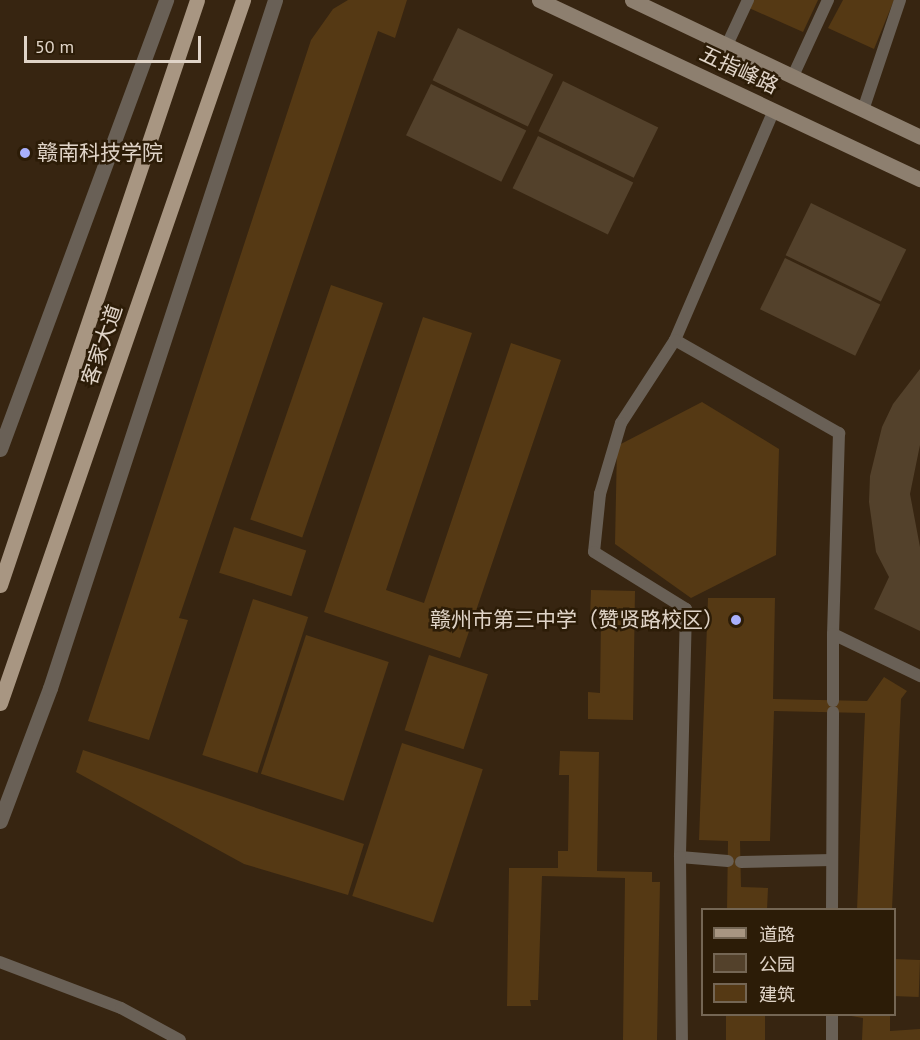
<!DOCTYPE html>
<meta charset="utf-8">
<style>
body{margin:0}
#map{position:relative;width:920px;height:1040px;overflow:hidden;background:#372511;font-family:"PT Sans","Noto Sans SC",sans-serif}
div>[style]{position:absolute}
.green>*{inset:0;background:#53412b;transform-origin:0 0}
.building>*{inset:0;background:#553914;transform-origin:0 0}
.service>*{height:12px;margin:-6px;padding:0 6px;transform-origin:6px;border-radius:6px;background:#696056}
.tertiary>*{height:15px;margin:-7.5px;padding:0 7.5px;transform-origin:7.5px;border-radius:7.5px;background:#696056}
.secondary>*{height:15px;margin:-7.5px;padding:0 7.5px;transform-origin:7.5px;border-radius:7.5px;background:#8d7f6f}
.primary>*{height:15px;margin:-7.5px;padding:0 7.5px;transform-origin:7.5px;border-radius:7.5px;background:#a89682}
.dots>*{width:16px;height:16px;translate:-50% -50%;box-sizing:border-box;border:3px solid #2c1c07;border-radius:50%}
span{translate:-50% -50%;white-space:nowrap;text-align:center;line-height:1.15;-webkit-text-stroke:5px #2c1c07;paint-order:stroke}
.street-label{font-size:21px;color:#e0d4c8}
.poi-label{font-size:21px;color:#e0d4c8}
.left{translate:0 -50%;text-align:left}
.right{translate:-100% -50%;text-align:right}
.legend{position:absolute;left:701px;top:908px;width:195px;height:108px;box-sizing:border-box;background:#2c1c07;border:2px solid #746654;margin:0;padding:8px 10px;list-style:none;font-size:18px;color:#e0d4c8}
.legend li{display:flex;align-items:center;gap:12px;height:30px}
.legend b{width:30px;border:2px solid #746654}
.scale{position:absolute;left:24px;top:36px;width:177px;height:27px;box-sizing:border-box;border:3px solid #e0d4c8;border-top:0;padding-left:8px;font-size:18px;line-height:21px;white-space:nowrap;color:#e0d4c8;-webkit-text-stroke:4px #2c1c07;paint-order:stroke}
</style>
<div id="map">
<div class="green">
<i style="left:458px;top:28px;width:106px;height:58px;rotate:26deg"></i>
<i style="left:563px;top:81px;width:106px;height:56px;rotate:26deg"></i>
<i style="left:431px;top:84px;width:106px;height:57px;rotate:26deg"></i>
<i style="left:538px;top:136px;width:106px;height:58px;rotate:26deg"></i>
<i style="left:811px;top:203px;width:106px;height:58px;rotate:26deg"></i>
<i style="left:785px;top:258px;width:106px;height:57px;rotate:26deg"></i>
<i style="clip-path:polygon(920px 369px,920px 445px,910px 494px,920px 547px,920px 631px,874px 609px,889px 577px,876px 552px,869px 502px,870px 476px,882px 427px,893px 404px)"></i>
</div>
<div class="building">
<i style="clip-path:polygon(348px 0,407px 0,395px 38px,378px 31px,179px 618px,188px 620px,149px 740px,88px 721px,311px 40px,333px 9px)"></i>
<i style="clip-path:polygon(753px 0,818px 0,803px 32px,749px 8px)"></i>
<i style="clip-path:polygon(843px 0,894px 0,874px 49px,828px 28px)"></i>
<i style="left:331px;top:285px;width:55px;height:248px;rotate:19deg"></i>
<i style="clip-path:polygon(423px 317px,472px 333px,386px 590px,424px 603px,511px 343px,561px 360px,460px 658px,324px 612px)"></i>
<i style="clip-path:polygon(702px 402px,779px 449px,776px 555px,691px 598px,615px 544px,617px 446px)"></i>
<i style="left:234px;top:527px;width:76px;height:48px;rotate:18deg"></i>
<i style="clip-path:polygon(591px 590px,635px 591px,633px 720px,588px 719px,588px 692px,600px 693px,601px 619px,590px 619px)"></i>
<i style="clip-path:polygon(708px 598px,775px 598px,773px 699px,867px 701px,884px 677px,907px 691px,901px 699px,892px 910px,857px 910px,865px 713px,774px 711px,770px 841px,740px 841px,741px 887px,768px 888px,767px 910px,727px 910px,728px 841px,699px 840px)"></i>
<i style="left:253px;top:599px;width:58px;height:164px;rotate:18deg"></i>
<i style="left:306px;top:635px;width:87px;height:146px;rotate:18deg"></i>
<i style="left:429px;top:655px;width:62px;height:79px;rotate:18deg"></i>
<i style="left:402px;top:743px;width:85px;height:161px;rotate:18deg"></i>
<i style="clip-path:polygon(83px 750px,364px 844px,348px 895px,244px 864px,76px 772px)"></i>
<i style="clip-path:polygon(560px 751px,599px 752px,597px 871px,652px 872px,652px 882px,660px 882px,657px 1040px,623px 1040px,625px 878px,542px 876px,538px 1000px,530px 1000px,531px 1006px,507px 1006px,509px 868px,558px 868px,558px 851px,568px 851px,569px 775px,559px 775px)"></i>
<i style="left:894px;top:959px;width:26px;height:37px;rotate:2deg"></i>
<i style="left:726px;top:1014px;width:39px;height:26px"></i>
<i style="clip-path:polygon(839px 1014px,890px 1014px,890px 1031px,920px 1029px,920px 1040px,862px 1040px,863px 1018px)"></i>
</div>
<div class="service">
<i style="left:727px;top:45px;width:50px;rotate:-65deg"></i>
<i style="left:793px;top:76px;width:84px;rotate:-65.3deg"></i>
<i style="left:774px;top:110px;width:250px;rotate:113.3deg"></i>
<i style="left:675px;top:340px;width:189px;rotate:29.6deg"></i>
<i style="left:839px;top:433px;width:201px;rotate:91.7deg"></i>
<i style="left:833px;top:634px;width:97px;rotate:25.8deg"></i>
<i style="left:863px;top:110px;width:116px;rotate:-71.4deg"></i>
<i style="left:675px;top:340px;width:99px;rotate:123deg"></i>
<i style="left:621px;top:423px;width:74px;rotate:106.5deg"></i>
<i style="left:600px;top:494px;width:58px;rotate:95.9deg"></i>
<i style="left:594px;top:552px;width:108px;rotate:31.8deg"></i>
<i style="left:686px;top:609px;width:248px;rotate:91.4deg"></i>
<i style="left:680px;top:857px;width:48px;rotate:4.8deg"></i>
<i style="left:833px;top:701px;width:67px;rotate:-90deg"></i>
<i style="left:680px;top:857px;width:183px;rotate:89.4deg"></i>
<i style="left:741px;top:862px;width:91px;rotate:-1.3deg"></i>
<i style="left:832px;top:910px;width:198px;rotate:-89.7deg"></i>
<i style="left:0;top:962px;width:129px;rotate:20.8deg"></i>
<i style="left:121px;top:1008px;width:67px;rotate:28.5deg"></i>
<i style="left:832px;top:1040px;width:24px;rotate:-90deg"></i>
</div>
<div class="tertiary">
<i style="left:0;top:449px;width:479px;rotate:-69.7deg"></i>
<i style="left:0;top:821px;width:142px;rotate:-69.4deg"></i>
<i style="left:50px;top:688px;width:724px;rotate:-71.89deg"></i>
</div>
<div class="secondary">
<i style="left:539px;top:0;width:421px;rotate:25.2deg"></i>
<i style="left:632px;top:0;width:319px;rotate:25.4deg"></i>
</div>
<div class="primary">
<i style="left:0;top:585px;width:617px;rotate:-71.39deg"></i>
<i style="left:0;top:703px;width:744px;rotate:-70.93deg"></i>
</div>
<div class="dots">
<i style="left:25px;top:153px;background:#a9b0fc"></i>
<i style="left:736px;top:620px;background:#a9b0fc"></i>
</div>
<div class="street-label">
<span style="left:739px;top:70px;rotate:25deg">五指峰路</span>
<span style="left:102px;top:345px;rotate:-71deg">客家大道</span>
</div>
<div class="poi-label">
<span class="left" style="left:37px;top:153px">赣南科技学院</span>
<span class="right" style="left:724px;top:620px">赣州市第三中学（赞贤路校区）</span>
</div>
<ul class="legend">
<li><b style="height:8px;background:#a89682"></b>道路</li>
<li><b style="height:16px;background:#53412b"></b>公园</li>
<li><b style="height:16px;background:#553914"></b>建筑</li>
</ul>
<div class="scale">50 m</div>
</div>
